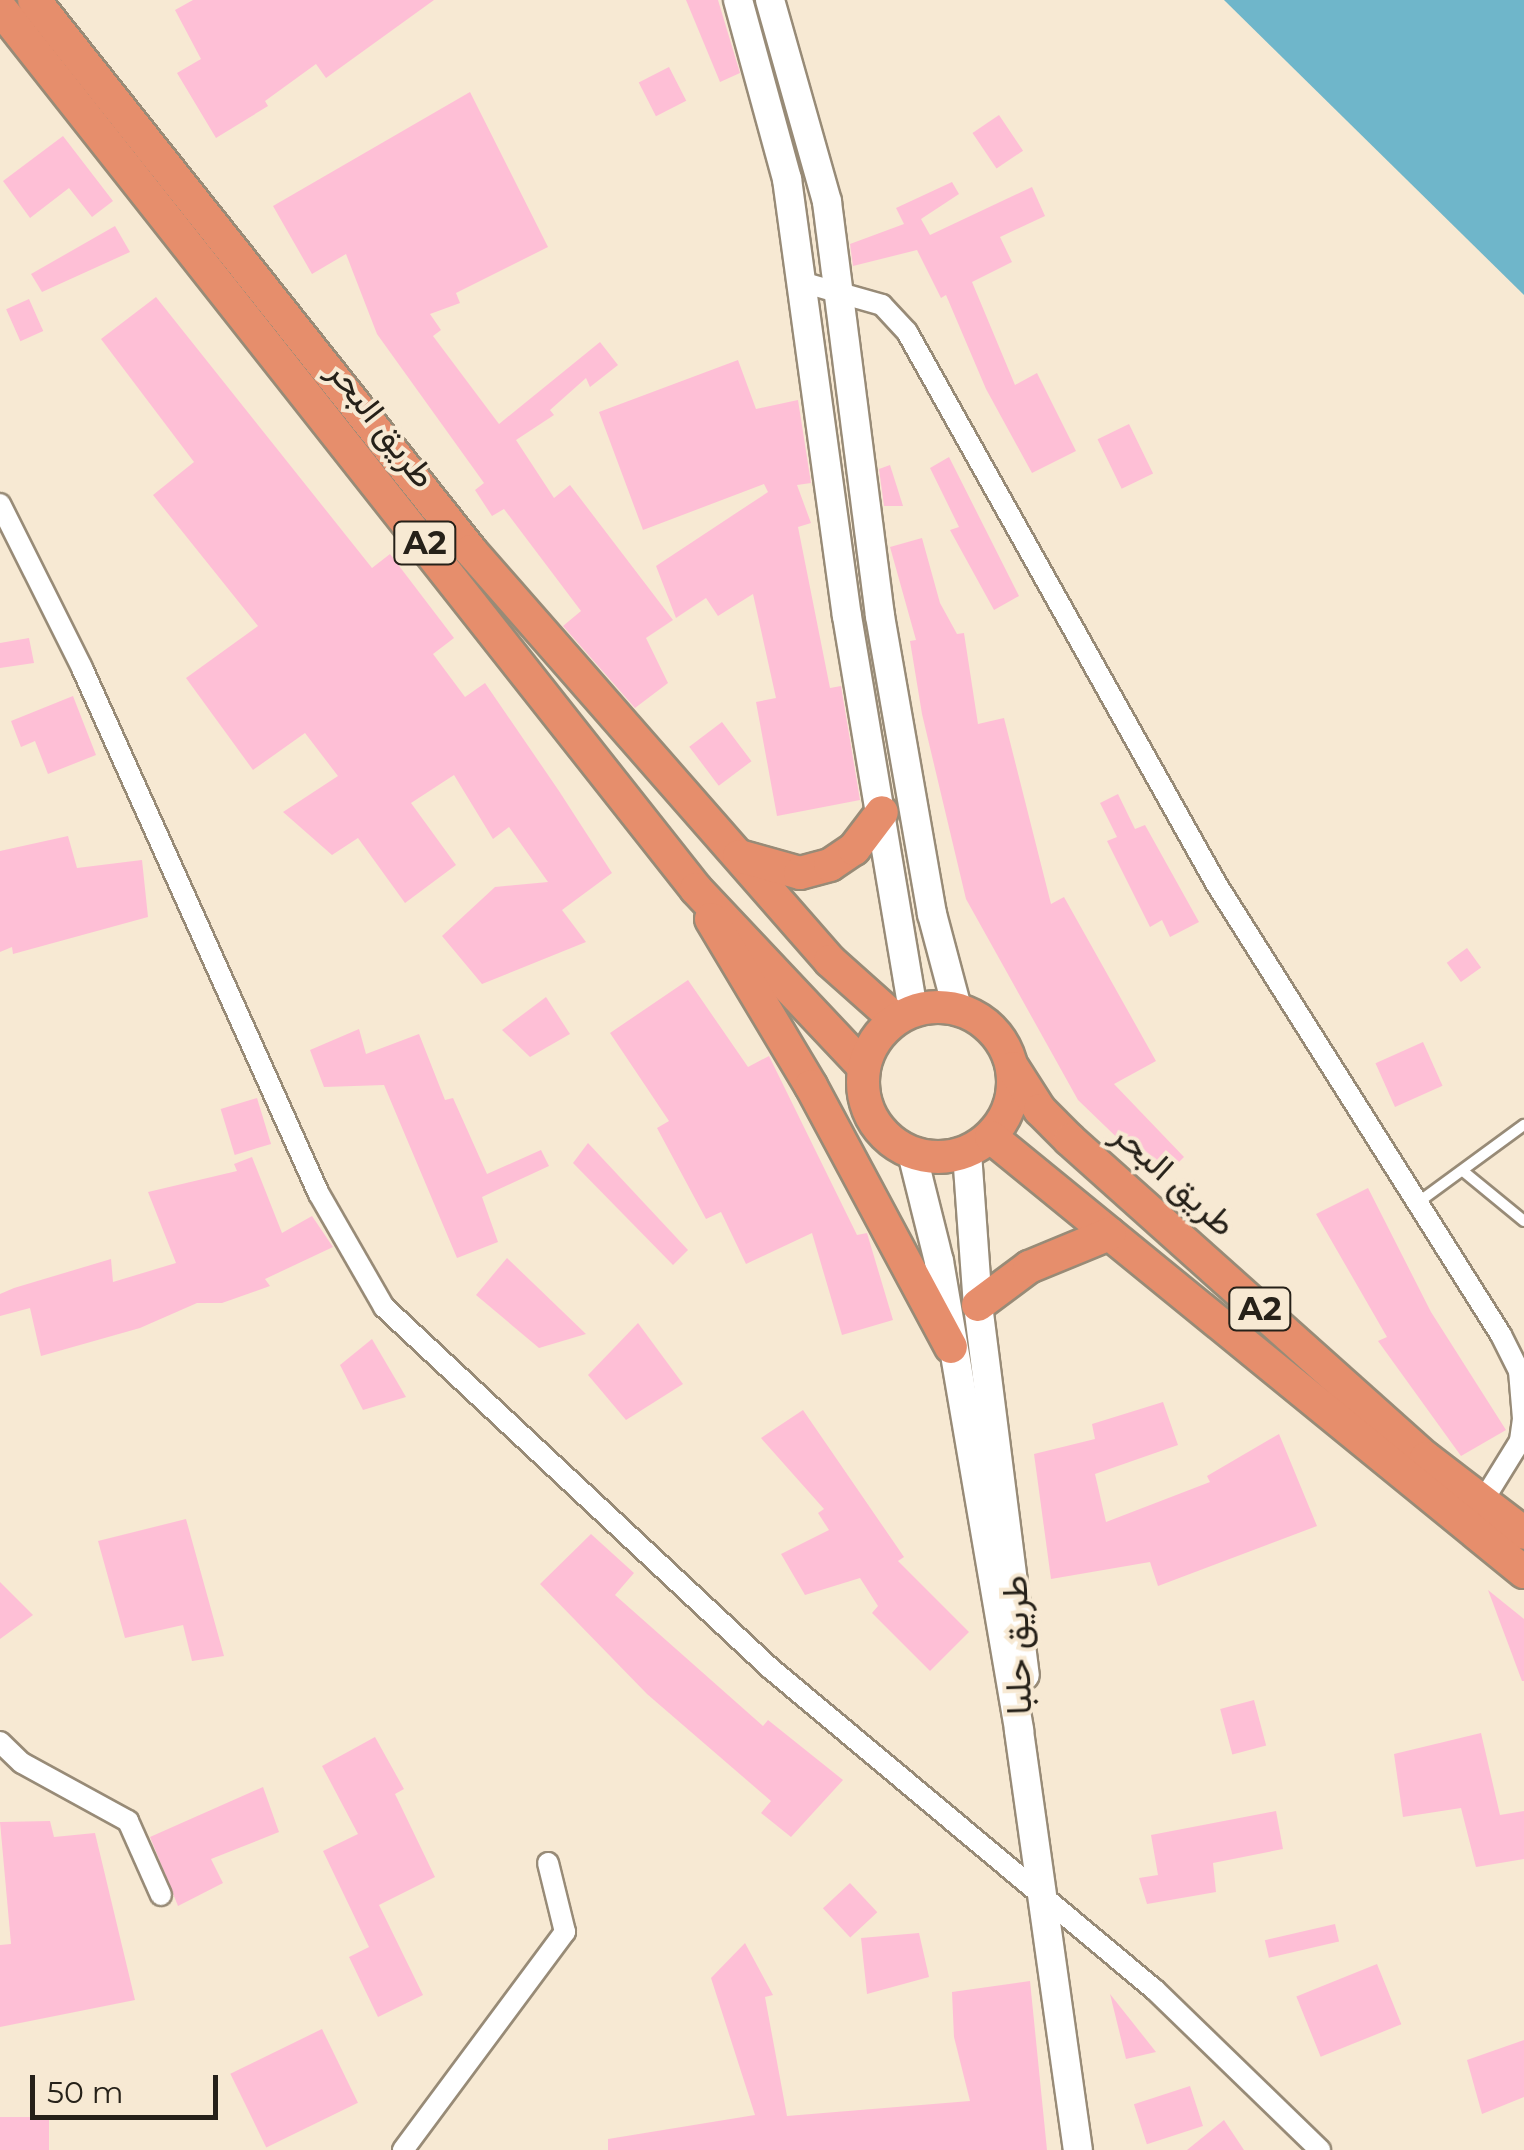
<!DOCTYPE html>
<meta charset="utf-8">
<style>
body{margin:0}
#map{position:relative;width:1524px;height:2150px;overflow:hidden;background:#f7e9d3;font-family:Montserrat,Vazirmatn,sans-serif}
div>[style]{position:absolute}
.water>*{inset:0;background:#6fb6ca}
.building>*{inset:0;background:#febfd6;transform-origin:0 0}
.roads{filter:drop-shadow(2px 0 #988b77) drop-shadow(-2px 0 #988b77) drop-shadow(0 2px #988b77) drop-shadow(0 -2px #988b77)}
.service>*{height:10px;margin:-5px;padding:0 5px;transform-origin:5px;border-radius:5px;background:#fff}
.minor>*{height:20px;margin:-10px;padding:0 10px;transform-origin:10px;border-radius:10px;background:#fff}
.secondary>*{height:28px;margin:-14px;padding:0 14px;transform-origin:14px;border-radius:14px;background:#fff}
.trunk>*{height:32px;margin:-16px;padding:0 16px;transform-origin:16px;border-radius:16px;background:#e68e6c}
.trunk>.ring{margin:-16px;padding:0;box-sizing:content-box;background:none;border:32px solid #e68e6c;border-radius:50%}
span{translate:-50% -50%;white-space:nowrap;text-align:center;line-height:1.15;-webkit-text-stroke:8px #f7e9d3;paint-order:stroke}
.shield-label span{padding:2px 8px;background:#f7e9d3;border:2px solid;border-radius:8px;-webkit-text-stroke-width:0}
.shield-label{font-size:32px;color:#262119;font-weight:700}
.street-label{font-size:35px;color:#262119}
.scale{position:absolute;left:30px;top:2075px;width:188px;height:45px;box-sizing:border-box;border:5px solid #262119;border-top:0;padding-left:12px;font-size:30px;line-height:35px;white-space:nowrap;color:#262119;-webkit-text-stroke:8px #f7e9d3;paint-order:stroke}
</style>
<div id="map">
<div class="water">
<i style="clip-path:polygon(1224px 0,1524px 0,1524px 295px)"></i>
</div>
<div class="building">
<i style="clip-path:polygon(193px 0,434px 0,326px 78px,316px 64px,265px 101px,268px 106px,216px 138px,177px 73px,201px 59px,175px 10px)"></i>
<i style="clip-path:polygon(686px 0,718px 0,740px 73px,720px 82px)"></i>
<i style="left:669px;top:67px;width:38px;height:34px;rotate:63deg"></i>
<i style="clip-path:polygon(470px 92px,548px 247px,456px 293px,460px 303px,430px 314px,441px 330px,433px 336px,499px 424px,600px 342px,618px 365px,590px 387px,586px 378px,550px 410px,554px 415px,516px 440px,554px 498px,570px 485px,673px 620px,646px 638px,668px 683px,635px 708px,563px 626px,581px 611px,504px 509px,492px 516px,475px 490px,484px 483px,377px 334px,346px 254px,312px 274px,273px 206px)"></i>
<i style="left:999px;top:115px;width:43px;height:32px;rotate:56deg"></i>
<i style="clip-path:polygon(63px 136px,113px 201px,92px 217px,69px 188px,30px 218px,3px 181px)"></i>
<i style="clip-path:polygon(952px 182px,959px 194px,921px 219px,930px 235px,1032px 187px,1045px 216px,1000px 237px,1012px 262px,972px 282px,1015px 385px,1037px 373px,1076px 451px,1032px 473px,986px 389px,946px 295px,941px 298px,917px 250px,853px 266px,850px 244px,904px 224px,896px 208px)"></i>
<i style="clip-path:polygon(115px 226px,130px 252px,42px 292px,31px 274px)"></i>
<i style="clip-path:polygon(156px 297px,372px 568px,390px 554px,454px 638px,433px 654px,465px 697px,485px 683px,559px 791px,612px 873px,562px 910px,586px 942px,482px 984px,442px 936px,495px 887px,548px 882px,509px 827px,493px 839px,454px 775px,411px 803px,456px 865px,405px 903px,358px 838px,332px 855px,283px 812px,338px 776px,305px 733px,253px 770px,186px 678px,258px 626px,153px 495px,194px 462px,101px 339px)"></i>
<i style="left:29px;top:299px;width:35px;height:25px;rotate:66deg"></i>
<i style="clip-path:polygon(738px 360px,756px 409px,798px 400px,811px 483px,797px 485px,811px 523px,798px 527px,830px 688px,841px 686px,860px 800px,777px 816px,756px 702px,776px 698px,753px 594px,718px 616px,706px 598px,676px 618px,656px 566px,768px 492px,764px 484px,643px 530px,599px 412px)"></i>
<i style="left:1129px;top:424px;width:55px;height:35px;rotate:64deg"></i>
<i style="clip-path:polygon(949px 457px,1019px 596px,994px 610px,950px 530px,959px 527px,930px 468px)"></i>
<i style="clip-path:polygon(890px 465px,903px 506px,884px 506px,879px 469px)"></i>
<i style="clip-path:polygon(922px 538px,940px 603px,957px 634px,964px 633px,978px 724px,1004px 718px,1051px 904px,1064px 897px,1156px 1061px,1114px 1084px,1184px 1157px,1161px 1180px,1078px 1100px,966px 899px,922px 714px,910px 641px,916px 640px,890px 547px)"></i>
<i style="clip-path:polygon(29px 638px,34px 663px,0 668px,0 643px)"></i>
<i style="clip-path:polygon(73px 696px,96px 755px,48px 774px,35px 741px,21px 747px,11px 721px)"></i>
<i style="left:722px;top:722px;width:49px;height:41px;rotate:53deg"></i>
<i style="clip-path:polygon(1118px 794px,1135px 829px,1145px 825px,1199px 922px,1170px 937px,1162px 920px,1150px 927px,1107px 841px,1117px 837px,1100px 803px)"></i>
<i style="clip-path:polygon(68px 836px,77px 868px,142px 860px,148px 917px,13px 954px,12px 947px,0 952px,0 851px)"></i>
<i style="left:1467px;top:948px;width:24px;height:25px;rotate:54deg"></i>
<i style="clip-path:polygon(688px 980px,748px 1067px,769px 1056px,857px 1235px,867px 1233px,893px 1320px,842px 1335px,812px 1233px,746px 1264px,721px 1212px,706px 1219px,657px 1128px,669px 1121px,610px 1033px)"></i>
<i style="clip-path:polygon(546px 997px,570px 1034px,530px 1057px,502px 1030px)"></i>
<i style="clip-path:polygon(359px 1029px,366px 1054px,419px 1034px,445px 1100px,453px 1098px,487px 1174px,541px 1150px,549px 1166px,482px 1197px,498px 1242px,457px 1258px,384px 1085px,324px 1087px,310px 1050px)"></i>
<i style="left:1423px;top:1042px;width:48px;height:52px;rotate:66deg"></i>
<i style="left:257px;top:1098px;width:48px;height:38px;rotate:73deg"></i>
<i style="clip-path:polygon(588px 1143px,688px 1250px,673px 1265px,573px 1163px)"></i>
<i style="clip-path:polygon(252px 1157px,282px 1233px,312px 1216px,333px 1247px,265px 1279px,270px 1286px,222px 1303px,197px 1303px,140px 1328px,41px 1356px,30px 1308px,0 1316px,0 1294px,14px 1288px,111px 1259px,113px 1282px,176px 1263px,148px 1192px,237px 1171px,234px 1164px)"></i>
<i style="clip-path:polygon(1368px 1188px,1431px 1312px,1506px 1430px,1461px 1456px,1378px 1341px,1387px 1337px,1316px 1214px)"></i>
<i style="clip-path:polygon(507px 1258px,586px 1334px,539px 1348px,476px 1295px)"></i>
<i style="clip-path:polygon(638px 1323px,683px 1384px,626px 1420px,588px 1375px)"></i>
<i style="clip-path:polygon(372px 1339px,406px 1397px,363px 1410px,340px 1365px)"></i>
<i style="clip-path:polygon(1163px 1402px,1178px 1445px,1095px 1474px,1106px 1522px,1210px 1482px,1207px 1476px,1279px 1434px,1317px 1526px,1158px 1586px,1150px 1562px,1051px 1579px,1034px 1454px,1095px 1439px,1092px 1424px)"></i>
<i style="clip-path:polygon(803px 1410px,904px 1557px,898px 1561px,969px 1632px,930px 1671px,872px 1613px,878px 1606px,860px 1578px,805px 1595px,781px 1554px,829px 1530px,818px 1513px,824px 1509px,761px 1438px)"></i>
<i style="clip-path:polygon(186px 1519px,224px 1656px,192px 1661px,183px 1625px,125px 1638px,98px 1541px)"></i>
<i style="clip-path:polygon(591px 1534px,634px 1573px,615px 1595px,763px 1726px,768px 1720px,843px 1780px,791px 1837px,761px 1813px,771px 1801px,647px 1694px,540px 1584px)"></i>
<i style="clip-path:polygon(0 1582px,33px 1615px,0 1639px)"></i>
<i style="clip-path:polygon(1488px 1590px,1524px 1619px,1524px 1681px,1522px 1681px)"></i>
<i style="left:1254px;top:1700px;width:47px;height:35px;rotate:75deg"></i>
<i style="clip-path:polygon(1481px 1733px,1500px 1815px,1524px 1811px,1524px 1859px,1476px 1867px,1461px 1808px,1403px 1817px,1394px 1754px)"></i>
<i style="clip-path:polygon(375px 1737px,404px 1789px,395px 1794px,435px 1877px,379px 1905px,423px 1995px,378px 2017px,349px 1957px,369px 1947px,323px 1851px,358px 1834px,322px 1766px)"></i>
<i style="clip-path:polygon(263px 1787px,279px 1832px,211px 1859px,223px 1883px,178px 1906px,150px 1837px)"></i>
<i style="clip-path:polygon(1276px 1811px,1283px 1849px,1213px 1863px,1216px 1892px,1147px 1904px,1139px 1878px,1158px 1875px,1151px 1835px)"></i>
<i style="clip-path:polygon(50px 1821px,54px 1837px,95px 1833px,135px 2000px,0 2027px,0 1945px,11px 1944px,0 1822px)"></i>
<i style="left:850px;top:1883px;width:40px;height:37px;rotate:47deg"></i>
<i style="left:1335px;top:1924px;width:18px;height:72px;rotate:77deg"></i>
<i style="clip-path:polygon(919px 1933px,929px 1977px,867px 1994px,861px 1938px)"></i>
<i style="clip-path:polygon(745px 1943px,773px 1995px,765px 1997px,787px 2116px,970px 2101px,954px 2037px,952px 1992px,1030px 1981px,1047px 2150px,608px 2150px,608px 2139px,755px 2115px,711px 1978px)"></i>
<i style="left:1377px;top:1964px;width:65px;height:87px;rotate:68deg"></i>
<i style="clip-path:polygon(1110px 1994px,1156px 2052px,1126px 2059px)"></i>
<i style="left:322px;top:2029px;width:82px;height:102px;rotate:64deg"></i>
<i style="clip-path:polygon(1524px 2040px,1524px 2097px,1482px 2114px,1467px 2060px)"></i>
<i style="left:1190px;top:2086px;width:42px;height:59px;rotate:72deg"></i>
<i style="left:0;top:2117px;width:49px;height:33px"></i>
<i style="clip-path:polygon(1224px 2120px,1244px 2150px,1187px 2150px)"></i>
</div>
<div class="roads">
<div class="service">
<i style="left:1463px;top:1171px;width:79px;rotate:39.3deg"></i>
<i style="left:1420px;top:1201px;width:129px;rotate:-36.2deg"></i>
</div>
<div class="minor">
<i style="left:805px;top:283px;width:80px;rotate:15.9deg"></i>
<i style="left:882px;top:305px;width:37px;rotate:47deg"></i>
<i style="left:907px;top:332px;width:634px;rotate:60.73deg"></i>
<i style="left:1217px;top:885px;width:532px;rotate:57.74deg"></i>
<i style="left:1501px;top:1335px;width:40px;rotate:63.4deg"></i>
<i style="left:1519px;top:1371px;width:48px;rotate:85.2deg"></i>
<i style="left:1523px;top:1419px;width:22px;rotate:98deg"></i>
<i style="left:1520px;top:1441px;width:70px;rotate:121.7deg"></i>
<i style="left:0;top:504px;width:183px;rotate:63.4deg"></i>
<i style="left:82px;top:668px;width:577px;rotate:65.75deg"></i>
<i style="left:319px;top:1194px;width:130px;rotate:60.1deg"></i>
<i style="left:384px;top:1307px;width:529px;rotate:43.08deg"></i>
<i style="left:770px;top:1668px;width:502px;rotate:39.91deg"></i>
<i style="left:1155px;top:1990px;width:230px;rotate:44.1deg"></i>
<i style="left:0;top:1742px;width:30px;rotate:44deg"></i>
<i style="left:22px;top:1763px;width:121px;rotate:28.7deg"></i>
<i style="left:128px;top:1821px;width:81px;rotate:66deg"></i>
<i style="left:403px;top:2150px;width:272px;rotate:-53.4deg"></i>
<i style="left:565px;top:1932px;width:71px;rotate:-103.8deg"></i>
</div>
<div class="secondary">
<i style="left:738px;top:0;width:186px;rotate:74.7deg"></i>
<i style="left:787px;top:179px;width:441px;rotate:82.2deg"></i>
<i style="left:847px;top:616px;width:399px;rotate:80.5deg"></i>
<i style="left:770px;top:0;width:210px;rotate:74.2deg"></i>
<i style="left:827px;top:202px;width:417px;rotate:82.7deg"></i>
<i style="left:880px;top:616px;width:303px;rotate:80.1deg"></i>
<i style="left:932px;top:914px;width:97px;rotate:75.1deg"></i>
<i style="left:912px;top:1153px;width:111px;rotate:76deg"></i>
<i style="left:939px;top:1261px;width:477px;rotate:80.3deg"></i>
<i style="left:1019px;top:1731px;width:423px;rotate:82deg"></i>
<i style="left:967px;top:1153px;width:152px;rotate:85.9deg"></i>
<i style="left:978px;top:1305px;width:373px;rotate:82.8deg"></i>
</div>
<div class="trunk">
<i style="left:34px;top:0;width:703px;rotate:51.58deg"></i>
<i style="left:471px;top:551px;width:545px;rotate:48.79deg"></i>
<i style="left:830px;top:961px;width:87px;rotate:41.7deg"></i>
<i style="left:0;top:8px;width:1123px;rotate:51.69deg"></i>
<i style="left:696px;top:889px;width:245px;rotate:46.7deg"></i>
<i style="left:739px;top:856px;width:63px;rotate:15.6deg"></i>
<i style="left:800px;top:873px;width:31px;rotate:-15deg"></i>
<i style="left:830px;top:865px;width:29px;rotate:-34deg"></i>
<i style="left:854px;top:849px;width:46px;rotate:-52.9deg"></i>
<i style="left:711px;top:919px;width:195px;rotate:59.1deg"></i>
<i style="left:811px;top:1086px;width:296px;rotate:61.8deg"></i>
<i class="ring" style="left:863px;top:1007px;width:118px;height:118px"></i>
<i style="left:1013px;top:1068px;width:50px;rotate:57.3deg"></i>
<i style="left:1040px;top:1110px;width:42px;rotate:45deg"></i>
<i style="left:1070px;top:1140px;width:477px;rotate:41.8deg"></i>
<i style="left:1426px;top:1458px;width:123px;rotate:37.4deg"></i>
<i style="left:991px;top:1137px;width:688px;rotate:39.22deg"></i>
<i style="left:978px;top:1305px;width:64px;rotate:-36.7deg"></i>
<i style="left:1029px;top:1267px;width:87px;rotate:-22.4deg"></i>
</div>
</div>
<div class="shield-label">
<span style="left:425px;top:543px">A2</span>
<span style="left:1260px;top:1309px">A2</span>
</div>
<div class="street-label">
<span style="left:382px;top:424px;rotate:52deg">طريق البحر</span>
<span style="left:1174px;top:1179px;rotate:42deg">طريق البحر</span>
<span style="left:1017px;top:1645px;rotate:-92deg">طريق حلبا</span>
</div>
<div class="scale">50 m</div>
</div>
